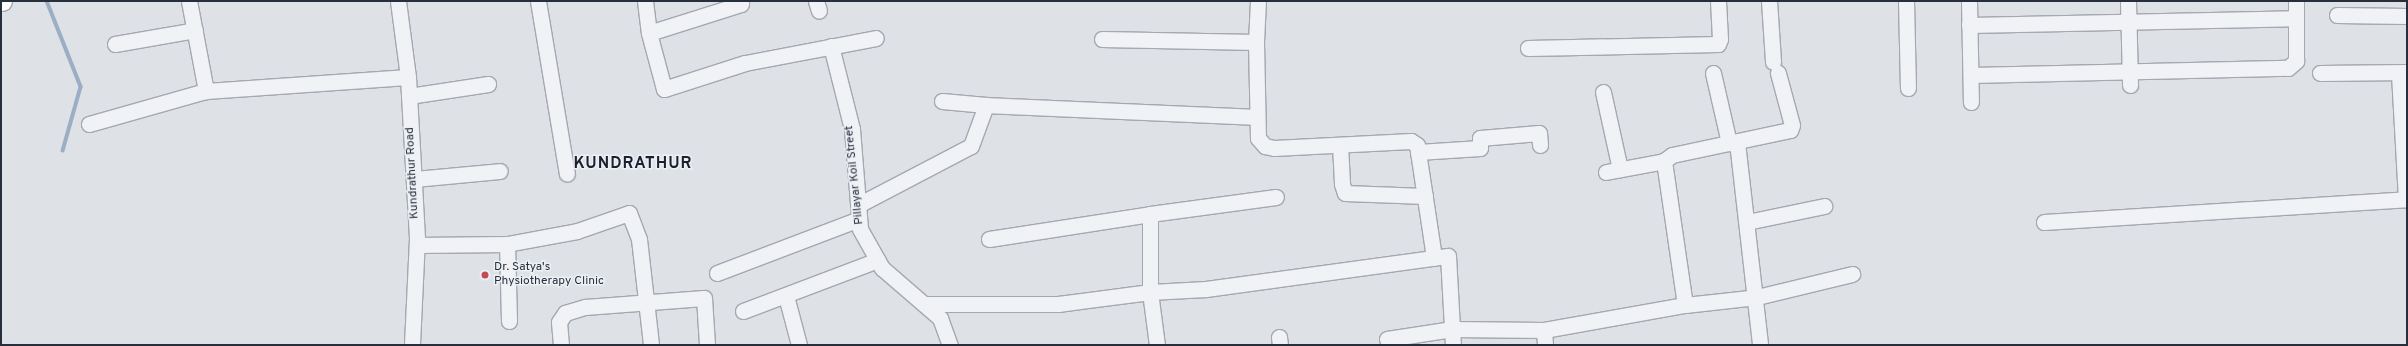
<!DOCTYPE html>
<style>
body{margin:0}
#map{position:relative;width:2408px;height:346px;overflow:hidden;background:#dee1e6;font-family:Overpass,sans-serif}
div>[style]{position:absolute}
.stream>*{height:3.5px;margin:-1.75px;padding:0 1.75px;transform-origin:1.75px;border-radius:1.75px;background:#9baec4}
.roads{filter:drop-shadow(1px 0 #a4a8b0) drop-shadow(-1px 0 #a4a8b0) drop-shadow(0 1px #a4a8b0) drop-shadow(0 -1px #a4a8b0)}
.minor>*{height:15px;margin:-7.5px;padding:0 7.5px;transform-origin:7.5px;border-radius:7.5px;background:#f0f2f5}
.major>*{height:19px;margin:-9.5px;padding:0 9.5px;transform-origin:9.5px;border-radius:9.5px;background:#fff}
.dots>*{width:11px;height:11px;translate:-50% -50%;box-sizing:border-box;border:2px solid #edf0f4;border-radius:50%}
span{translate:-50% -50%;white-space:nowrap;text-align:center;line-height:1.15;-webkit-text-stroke:3px #edf0f4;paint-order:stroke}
.street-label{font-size:12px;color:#282f3c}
.poi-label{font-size:12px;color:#282f3c}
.left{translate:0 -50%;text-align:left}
.district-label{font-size:16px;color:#1b202d;font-weight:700;letter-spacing:1px}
.frame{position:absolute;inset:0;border:2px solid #282f3c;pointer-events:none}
</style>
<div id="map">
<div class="stream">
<i style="left:47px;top:1px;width:92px;rotate:68.4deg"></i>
<i style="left:81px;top:87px;width:66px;rotate:105.7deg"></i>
</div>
<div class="roads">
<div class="minor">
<i style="left:189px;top:1px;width:92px;rotate:79.3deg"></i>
<i style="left:398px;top:1px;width:77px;rotate:82.5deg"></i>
<i style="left:408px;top:77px;width:161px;rotate:86.8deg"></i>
<i style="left:417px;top:238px;width:107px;rotate:92.7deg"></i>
<i style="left:538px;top:1px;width:175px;rotate:80.5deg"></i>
<i style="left:645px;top:1px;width:32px;rotate:83deg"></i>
<i style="left:649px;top:33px;width:58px;rotate:75deg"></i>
<i style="left:664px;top:89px;width:85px;rotate:-17.8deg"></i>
<i style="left:745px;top:63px;width:133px;rotate:-10.8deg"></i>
<i style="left:816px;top:1px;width:10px;rotate:73deg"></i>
<i style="left:1258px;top:1px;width:41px;rotate:92.8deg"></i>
<i style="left:1256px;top:42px;width:96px;rotate:88.8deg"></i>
<i style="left:1258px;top:138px;width:11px;rotate:49deg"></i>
<i style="left:1265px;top:146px;width:9px;rotate:13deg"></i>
<i style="left:1274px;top:148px;width:137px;rotate:-2.9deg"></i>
<i style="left:1411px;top:141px;width:7px;rotate:34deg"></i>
<i style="left:1417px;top:145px;width:114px;rotate:81.4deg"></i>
<i style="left:1769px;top:1px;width:61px;rotate:86.2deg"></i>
<i style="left:1906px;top:1px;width:87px;rotate:88.7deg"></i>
<i style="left:1969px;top:1px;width:101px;rotate:88.9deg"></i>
<i style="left:2128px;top:1px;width:84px;rotate:88.6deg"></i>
<i style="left:2337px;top:15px;width:70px;rotate:0.8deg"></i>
<i style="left:1969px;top:25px;width:327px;rotate:-1.2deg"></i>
<i style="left:649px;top:33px;width:96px;rotate:-17.5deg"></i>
<i style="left:741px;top:4px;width:3px;rotate:-90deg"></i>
<i style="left:1102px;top:39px;width:154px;rotate:1.1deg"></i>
<i style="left:115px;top:44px;width:81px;rotate:-9.9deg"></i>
<i style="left:831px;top:46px;width:86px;rotate:75.8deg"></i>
<i style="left:852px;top:129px;width:100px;rotate:85.4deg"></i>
<i style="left:860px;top:229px;width:45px;rotate:60.6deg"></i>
<i style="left:882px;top:268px;width:77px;rotate:40.8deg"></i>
<i style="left:940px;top:318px;width:29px;rotate:70deg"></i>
<i style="left:1528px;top:48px;width:190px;rotate:-1.2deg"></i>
<i style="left:1718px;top:44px;width:5px;rotate:-68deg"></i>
<i style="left:1720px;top:39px;width:38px;rotate:-93deg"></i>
<i style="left:1713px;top:73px;width:72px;rotate:77.1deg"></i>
<i style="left:2320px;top:73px;width:87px;rotate:-0.7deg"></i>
<i style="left:1971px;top:75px;width:317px;rotate:-1.3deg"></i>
<i style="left:2288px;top:68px;width:11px;rotate:-41deg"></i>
<i style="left:2296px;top:61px;width:60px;rotate:-90deg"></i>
<i style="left:1603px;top:92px;width:79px;rotate:77.6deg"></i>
<i style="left:409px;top:96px;width:80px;rotate:-8.6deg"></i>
<i style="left:942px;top:101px;width:44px;rotate:5.2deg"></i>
<i style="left:89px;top:124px;width:122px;rotate:-15.8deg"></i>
<i style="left:206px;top:91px;width:202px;rotate:-4deg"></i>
<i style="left:1737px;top:142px;width:204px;rotate:83.5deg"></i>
<i style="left:1340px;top:145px;width:39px;rotate:87deg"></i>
<i style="left:1342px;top:184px;width:9px;rotate:72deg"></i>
<i style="left:1345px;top:193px;width:80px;rotate:2.1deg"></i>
<i style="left:1418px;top:152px;width:62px;rotate:-3.7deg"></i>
<i style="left:1480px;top:148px;width:10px;rotate:-90deg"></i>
<i style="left:1480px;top:138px;width:59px;rotate:-4.8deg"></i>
<i style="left:1539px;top:133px;width:12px;rotate:85deg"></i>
<i style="left:1606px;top:172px;width:59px;rotate:-10.7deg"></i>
<i style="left:414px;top:179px;width:86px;rotate:-5.3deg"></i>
<i style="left:858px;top:205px;width:127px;rotate:-27.6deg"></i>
<i style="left:971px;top:146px;width:44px;rotate:-69.9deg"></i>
<i style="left:986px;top:105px;width:271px;rotate:2.5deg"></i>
<i style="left:1150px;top:214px;width:127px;rotate:-7.7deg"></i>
<i style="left:1747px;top:222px;width:79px;rotate:-11.7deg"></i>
<i style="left:2044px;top:222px;width:363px;rotate:-3.6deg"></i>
<i style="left:2406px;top:199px;width:126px;rotate:-93.2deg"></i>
<i style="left:989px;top:239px;width:163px;rotate:-8.8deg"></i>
<i style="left:1150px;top:214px;width:78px;rotate:90deg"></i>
<i style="left:1150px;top:292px;width:53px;rotate:82.5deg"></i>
<i style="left:507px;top:244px;width:77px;rotate:88.5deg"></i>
<i style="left:417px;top:245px;width:90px;rotate:-0.6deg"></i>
<i style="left:507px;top:244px;width:71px;rotate:-10.5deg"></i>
<i style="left:577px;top:231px;width:55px;rotate:-19.1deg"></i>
<i style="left:629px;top:213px;width:28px;rotate:69deg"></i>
<i style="left:639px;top:239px;width:107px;rotate:83.5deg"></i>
<i style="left:717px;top:273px;width:152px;rotate:-20.8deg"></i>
<i style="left:786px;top:296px;width:51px;rotate:75.1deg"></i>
<i style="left:924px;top:304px;width:134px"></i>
<i style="left:1058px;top:304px;width:93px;rotate:-7.4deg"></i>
<i style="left:1150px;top:292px;width:56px;rotate:-3.1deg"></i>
<i style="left:1206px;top:289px;width:244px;rotate:-7.8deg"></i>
<i style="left:1448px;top:256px;width:89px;rotate:86.8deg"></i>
<i style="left:1685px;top:305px;width:146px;rotate:-98.3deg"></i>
<i style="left:1664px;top:161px;width:10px;rotate:-37deg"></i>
<i style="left:1672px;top:155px;width:121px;rotate:-12deg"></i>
<i style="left:1790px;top:130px;width:5px;rotate:-68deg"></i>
<i style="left:1792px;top:125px;width:54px;rotate:-105.1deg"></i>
<i style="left:743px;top:311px;width:144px;rotate:-20.7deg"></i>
<i style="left:1544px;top:330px;width:15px;rotate:86deg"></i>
<i style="left:1279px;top:337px;width:8px;rotate:83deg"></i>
<i style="left:1387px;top:339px;width:66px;rotate:-8.7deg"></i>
<i style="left:1452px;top:329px;width:92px;rotate:0.6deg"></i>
<i style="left:1544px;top:330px;width:143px;rotate:-10.1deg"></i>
<i style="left:1685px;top:305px;width:72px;rotate:-6.3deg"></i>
<i style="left:1757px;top:297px;width:98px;rotate:-13.6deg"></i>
<i style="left:561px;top:345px;width:23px;rotate:-95deg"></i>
<i style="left:559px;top:322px;width:11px;rotate:-56deg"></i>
<i style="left:565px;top:313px;width:21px;rotate:-17deg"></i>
<i style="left:585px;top:307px;width:119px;rotate:-4.3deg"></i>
<i style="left:704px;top:298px;width:47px;rotate:86.3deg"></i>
</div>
<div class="major">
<i style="left:1px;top:1px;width:1px"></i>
</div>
</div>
<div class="dots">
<i style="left:485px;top:275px;background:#c44a58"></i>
</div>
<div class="street-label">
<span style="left:413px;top:173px;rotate:-93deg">Kundrathur Road</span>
<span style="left:855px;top:175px;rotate:-96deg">Pillayar Koil Street</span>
</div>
<div class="poi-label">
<span class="left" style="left:494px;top:275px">Dr. Satya's<br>Physiotherapy Clinic</span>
</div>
<div class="district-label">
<span style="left:633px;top:164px">KUNDRATHUR</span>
</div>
<div class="frame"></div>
</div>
